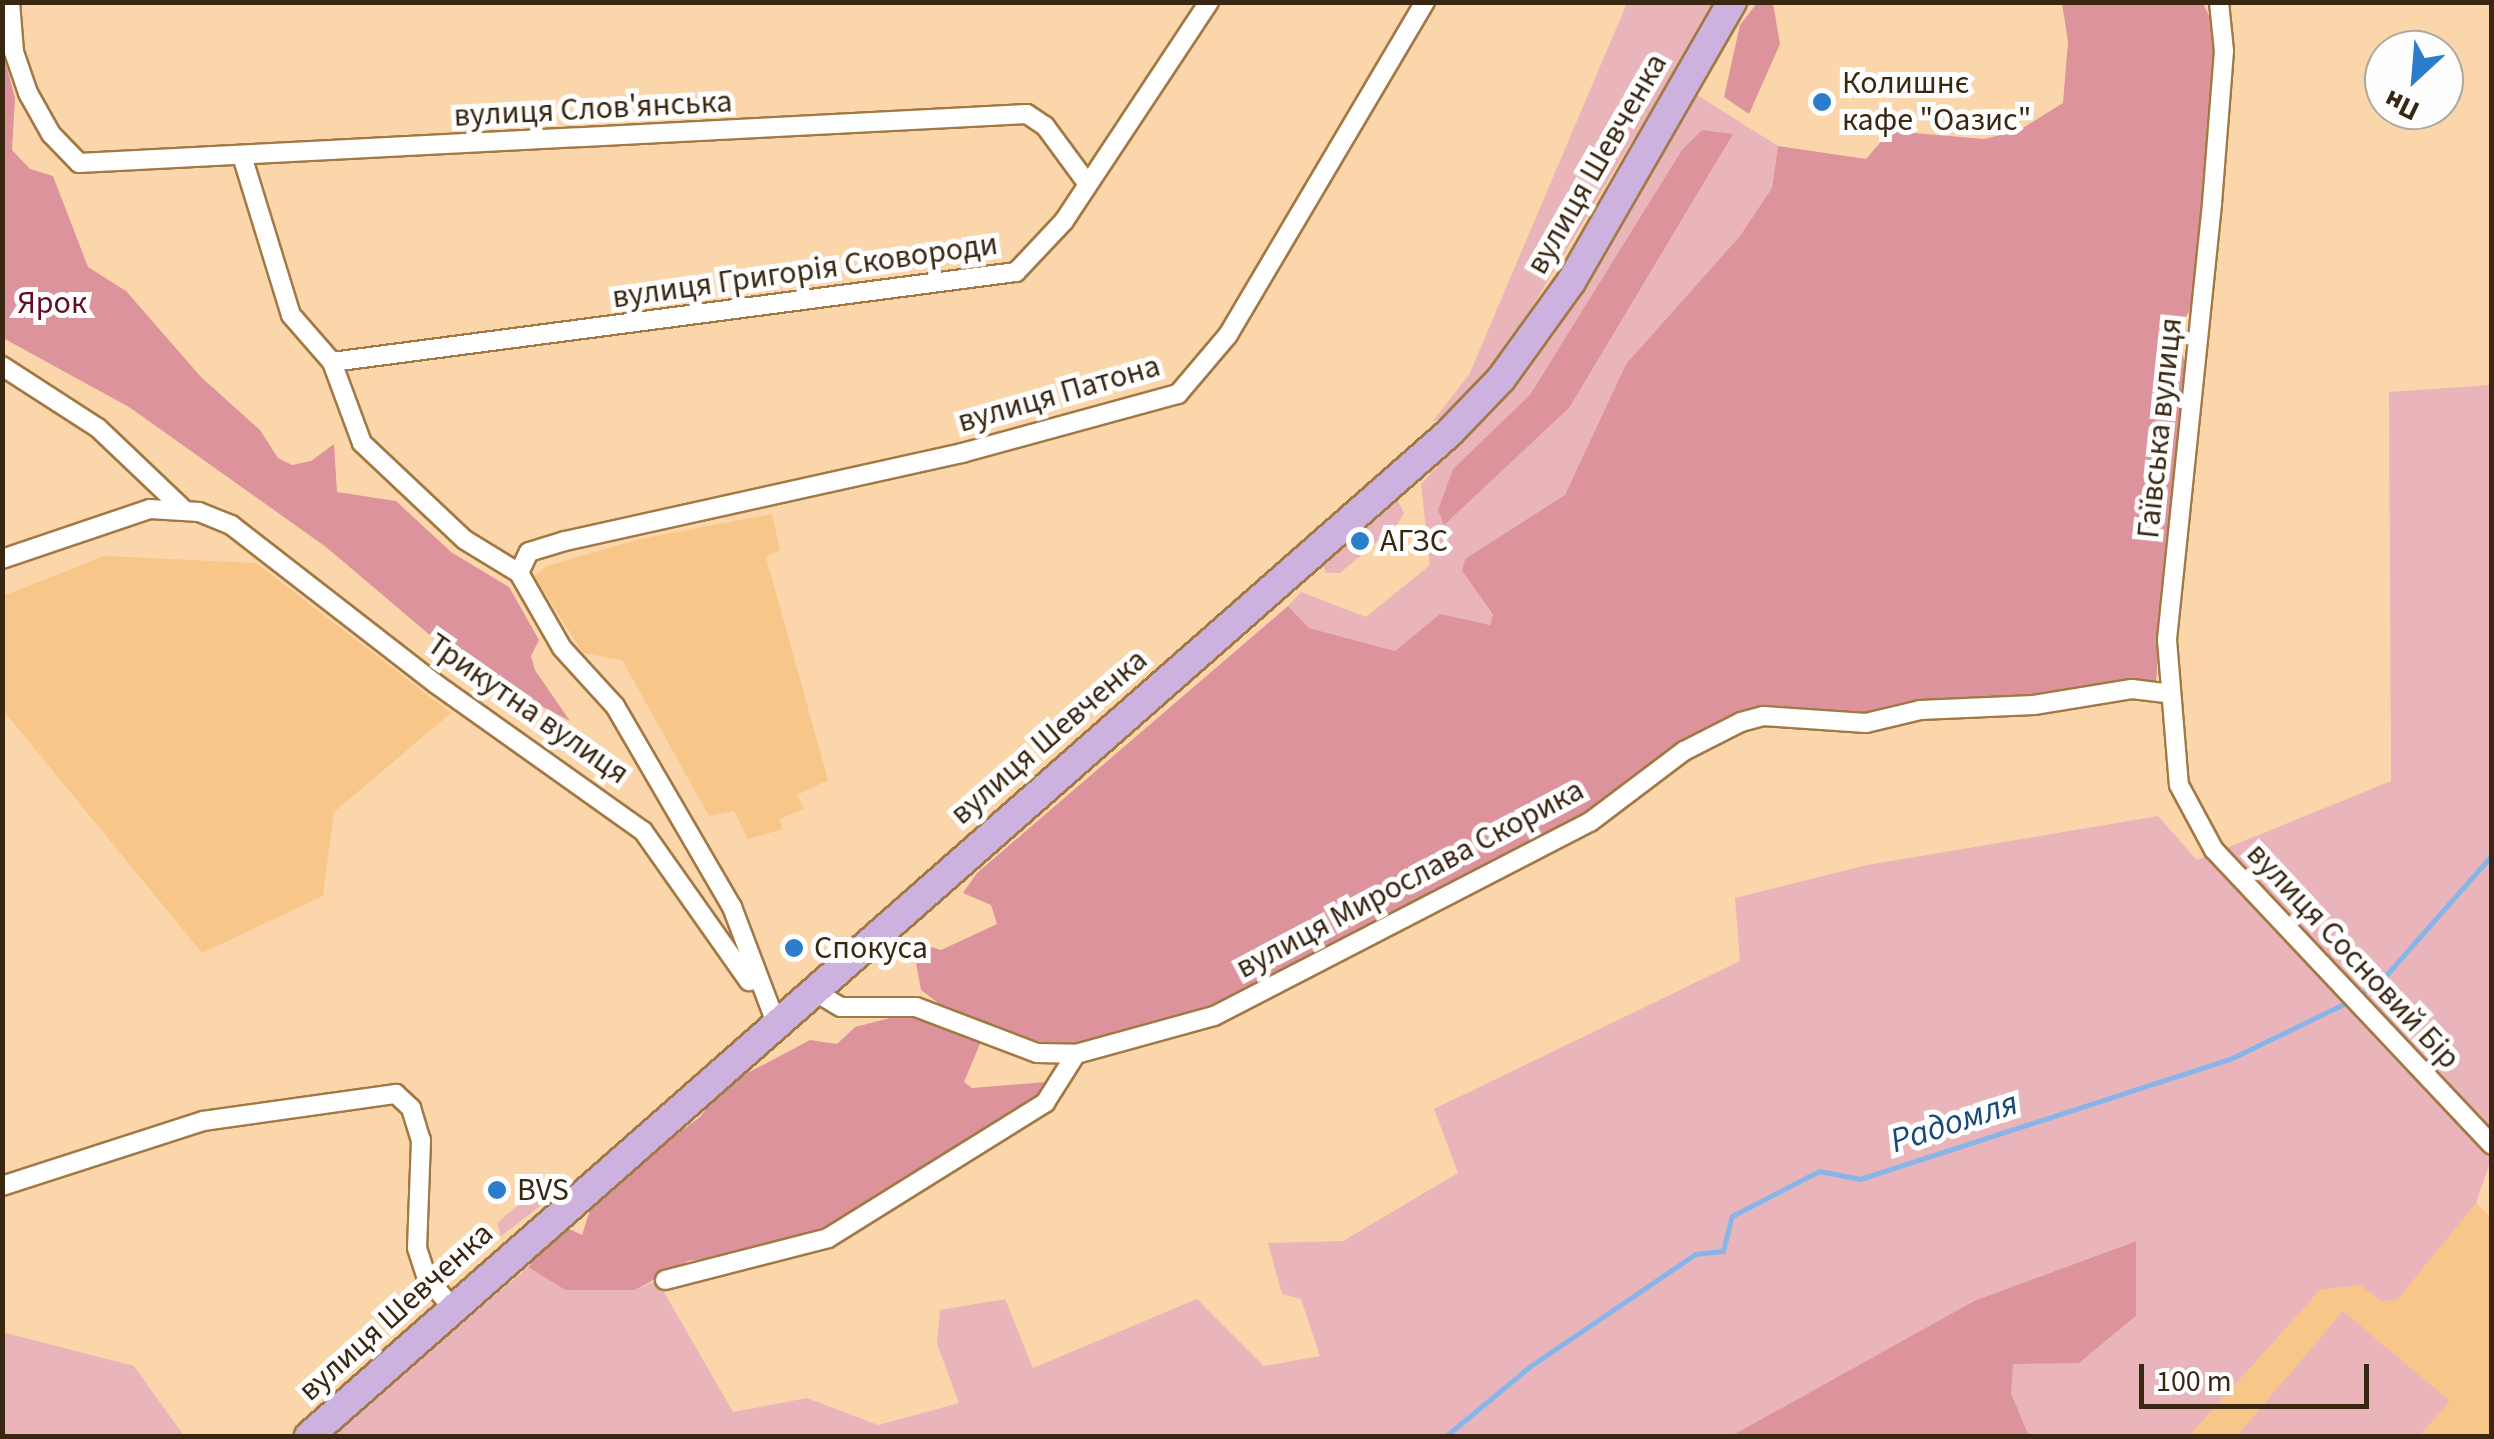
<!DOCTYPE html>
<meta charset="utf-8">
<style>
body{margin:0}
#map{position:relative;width:2494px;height:1439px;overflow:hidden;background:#fbd6ab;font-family:"Source Sans 3",sans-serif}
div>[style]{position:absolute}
.built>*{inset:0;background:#f9c689}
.green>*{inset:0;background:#e9b5ba}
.forest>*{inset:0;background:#dd939c}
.stream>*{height:5px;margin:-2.5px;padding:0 2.5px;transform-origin:2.5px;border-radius:2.5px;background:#87b5e9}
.roads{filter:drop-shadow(2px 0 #a27944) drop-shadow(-2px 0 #a27944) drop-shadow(0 2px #a27944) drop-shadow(0 -2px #a27944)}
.minor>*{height:18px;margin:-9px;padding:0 9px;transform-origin:9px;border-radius:9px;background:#fff}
.primary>*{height:28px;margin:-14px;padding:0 14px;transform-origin:14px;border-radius:14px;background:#cdb1de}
.dots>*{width:28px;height:28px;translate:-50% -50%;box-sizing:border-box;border:5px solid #fefefe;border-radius:50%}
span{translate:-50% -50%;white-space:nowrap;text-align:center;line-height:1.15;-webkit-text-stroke:10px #fefefe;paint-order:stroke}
.poi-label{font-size:32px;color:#392711}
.left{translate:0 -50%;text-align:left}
.street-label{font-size:32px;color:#392711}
.park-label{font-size:32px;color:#640c25}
.water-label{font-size:35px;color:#174877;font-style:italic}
.frame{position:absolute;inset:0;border:5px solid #392711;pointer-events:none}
.north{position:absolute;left:2364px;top:30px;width:100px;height:100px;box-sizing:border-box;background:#fefefe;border:2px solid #afa89f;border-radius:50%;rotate:206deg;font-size:28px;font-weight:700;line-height:40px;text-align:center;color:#392711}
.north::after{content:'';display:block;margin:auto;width:35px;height:45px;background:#2b7ccb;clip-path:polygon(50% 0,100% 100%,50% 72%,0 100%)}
.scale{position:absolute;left:2139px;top:1364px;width:230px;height:45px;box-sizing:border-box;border:5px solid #392711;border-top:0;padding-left:12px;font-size:30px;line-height:35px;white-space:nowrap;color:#392711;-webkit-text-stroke:8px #fefefe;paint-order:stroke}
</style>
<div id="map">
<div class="built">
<i style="clip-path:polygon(772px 514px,780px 550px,766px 557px,828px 780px,797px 795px,804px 809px,779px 819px,783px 829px,748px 839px,734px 811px,709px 816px,622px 660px,583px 653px,534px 576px,547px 566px,640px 539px)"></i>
<i style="clip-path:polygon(104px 556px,256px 563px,451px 713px,334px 812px,323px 896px,202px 953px,3px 710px,3px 596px)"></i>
<i style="clip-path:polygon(2476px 1203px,2491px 1217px,2491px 1436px,2189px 1436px,2320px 1290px,2360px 1285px,2381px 1301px)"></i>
</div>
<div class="green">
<i style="clip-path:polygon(1627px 3px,1715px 3px,1508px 347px,1446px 416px,1432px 422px,1469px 375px)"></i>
<i style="clip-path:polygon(1697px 95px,1778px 146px,1772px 188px,1740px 236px,1626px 364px,1565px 496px,1465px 559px,1462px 571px,1493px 616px,1491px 625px,1440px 615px,1395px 651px,1309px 628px,1288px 606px,1301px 592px,1366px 617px,1430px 565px,1421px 484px,1532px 361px,1616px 237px)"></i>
<i style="clip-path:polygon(2491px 385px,2491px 1159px,2476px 1203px,2397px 1300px,2381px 1301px,2360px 1285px,2320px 1290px,2189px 1436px,2029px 1436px,2011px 1393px,2012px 1364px,2080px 1362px,2135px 1317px,2135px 1241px,1974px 1301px,1731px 1436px,331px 1436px,528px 1267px,565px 1290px,635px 1290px,657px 1280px,733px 1412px,807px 1398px,878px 1425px,959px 1403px,937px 1344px,940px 1310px,1005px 1299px,1033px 1368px,1197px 1299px,1264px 1366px,1320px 1356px,1301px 1299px,1282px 1294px,1268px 1243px,1343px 1241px,1458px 1173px,1434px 1109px,1740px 961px,1735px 898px,1867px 865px,2158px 816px,2197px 860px,2391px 781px,2389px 392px)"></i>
<i style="clip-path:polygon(1396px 497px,1404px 513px,1397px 525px,1340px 573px,1326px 573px,1322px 562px)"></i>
<i style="clip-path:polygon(544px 1184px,548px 1200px,501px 1236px,497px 1223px)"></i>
<i style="clip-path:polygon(2343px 1311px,2450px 1401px,2419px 1436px,2237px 1436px)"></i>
<i style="clip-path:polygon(2px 1332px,134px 1366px,184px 1436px,3px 1436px)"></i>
</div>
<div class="forest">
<i style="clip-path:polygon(2202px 2px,2217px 31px,2198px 297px,2176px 333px,2192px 385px,2163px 572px,2156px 685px,1869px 715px,1753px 708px,1567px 826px,1261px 984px,1169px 1022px,1067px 1049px,987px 1027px,964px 1082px,972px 1088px,1046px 1082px,1037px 1101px,824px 1233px,756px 1252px,688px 1261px,635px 1290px,565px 1290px,528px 1267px,565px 1227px,582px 1235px,589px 1213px,620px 1177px,700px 1117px,723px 1086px,810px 1040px,837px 1044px,855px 1027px,898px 1016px,920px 1002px,942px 1006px,921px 990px,912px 941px,941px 950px,997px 924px,991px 905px,963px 893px,977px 873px,1288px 606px,1309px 628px,1395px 651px,1440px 614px,1490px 625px,1493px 615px,1462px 571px,1465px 559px,1565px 495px,1626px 364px,1740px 236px,1772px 188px,1778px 146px,1866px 159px,1890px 131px,1984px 139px,2018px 131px,2063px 103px,2068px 42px,2062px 3px)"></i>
<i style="clip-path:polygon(1757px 3px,1773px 3px,1780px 44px,1749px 114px,1724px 97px,1740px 25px)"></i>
<i style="clip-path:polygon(2px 49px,15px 98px,12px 150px,30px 169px,53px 176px,88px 267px,126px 291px,201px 377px,260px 430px,278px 458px,292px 465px,311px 461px,334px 444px,337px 492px,396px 501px,451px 552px,509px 587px,539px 640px,531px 656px,535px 670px,570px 721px,470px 669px,326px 547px,129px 407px,3px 338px)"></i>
<i style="clip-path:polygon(1702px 130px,1733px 134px,1569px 408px,1444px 525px,1438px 510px,1453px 469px,1530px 395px,1682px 150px)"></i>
<i style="clip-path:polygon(2136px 1241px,2136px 1316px,2079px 1363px,2013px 1364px,2011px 1393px,2029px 1436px,1731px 1436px,1974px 1301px)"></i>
</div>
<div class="stream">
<i style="left:1446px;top:1436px;width:108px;rotate:-39.7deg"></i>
<i style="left:1529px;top:1367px;width:201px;rotate:-34.2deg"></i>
<i style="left:1695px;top:1254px;width:28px;rotate:-6deg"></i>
<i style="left:1723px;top:1251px;width:36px;rotate:-76deg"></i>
<i style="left:1732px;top:1216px;width:98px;rotate:-27.3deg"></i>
<i style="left:1819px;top:1171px;width:42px;rotate:11deg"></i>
<i style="left:1860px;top:1179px;width:389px;rotate:-18deg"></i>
<i style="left:2230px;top:1059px;width:127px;rotate:-25.8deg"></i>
<i style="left:2344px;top:1004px;width:42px;rotate:-31.4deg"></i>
<i style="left:2380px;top:982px;width:169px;rotate:-48.6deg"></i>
</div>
<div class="roads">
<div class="minor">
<i style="left:10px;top:2px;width:50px;rotate:85.4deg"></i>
<i style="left:14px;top:52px;width:43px;rotate:71.1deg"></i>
<i style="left:28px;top:93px;width:47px;rotate:60.7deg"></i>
<i style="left:51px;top:134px;width:40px;rotate:46deg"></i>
<i style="left:79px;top:163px;width:949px;rotate:-2.96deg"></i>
<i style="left:1027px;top:114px;width:22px;rotate:34deg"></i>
<i style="left:1045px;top:126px;width:71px;rotate:53.6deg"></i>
<i style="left:2219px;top:2px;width:49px;rotate:84.2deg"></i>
<i style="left:2224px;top:51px;width:153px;rotate:94.5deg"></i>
<i style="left:2212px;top:204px;width:438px;rotate:95.9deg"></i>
<i style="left:2167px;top:640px;width:145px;rotate:85.3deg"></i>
<i style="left:2179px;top:785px;width:74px;rotate:61.7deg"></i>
<i style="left:2214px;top:850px;width:405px;rotate:46.7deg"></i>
<i style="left:243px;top:159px;width:163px;rotate:72.9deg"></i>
<i style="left:291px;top:315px;width:62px;rotate:48.9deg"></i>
<i style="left:332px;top:362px;width:86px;rotate:69.7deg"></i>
<i style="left:362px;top:443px;width:141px;rotate:43.3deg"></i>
<i style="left:465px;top:540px;width:63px;rotate:31.4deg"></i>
<i style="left:519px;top:573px;width:86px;rotate:60.2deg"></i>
<i style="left:562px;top:648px;width:79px;rotate:47.6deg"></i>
<i style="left:615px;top:706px;width:233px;rotate:59.8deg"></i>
<i style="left:732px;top:907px;width:124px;rotate:69.2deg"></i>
<i style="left:332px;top:362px;width:690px;rotate:-7.5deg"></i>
<i style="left:1016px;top:272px;width:70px;rotate:-46.7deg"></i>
<i style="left:1064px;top:221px;width:263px;rotate:-56.5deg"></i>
<i style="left:2px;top:366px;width:114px;rotate:32.9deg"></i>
<i style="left:98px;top:428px;width:119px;rotate:43.6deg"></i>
<i style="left:2px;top:559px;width:156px;rotate:-18.7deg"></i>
<i style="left:150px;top:509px;width:49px;rotate:3.5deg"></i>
<i style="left:199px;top:512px;width:35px;rotate:22deg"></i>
<i style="left:231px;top:525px;width:259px;rotate:37.8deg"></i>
<i style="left:436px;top:684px;width:254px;rotate:35.4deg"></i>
<i style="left:643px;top:831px;width:184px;rotate:54.8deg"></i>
<i style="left:519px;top:573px;width:23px;rotate:-65deg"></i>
<i style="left:529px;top:552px;width:38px;rotate:-17deg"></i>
<i style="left:565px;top:541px;width:407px;rotate:-12.5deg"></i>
<i style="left:962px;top:453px;width:224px;rotate:-15.3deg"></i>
<i style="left:1178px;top:394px;width:77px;rotate:-49.7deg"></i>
<i style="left:1228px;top:335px;width:387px;rotate:-59.4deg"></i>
<i style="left:814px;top:991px;width:31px;rotate:31deg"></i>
<i style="left:841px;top:1007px;width:75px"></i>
<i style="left:916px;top:1007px;width:129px;rotate:20.8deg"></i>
<i style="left:1037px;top:1053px;width:39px;rotate:1deg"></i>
<i style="left:2px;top:1186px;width:211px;rotate:-17.9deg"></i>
<i style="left:203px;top:1121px;width:195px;rotate:-8deg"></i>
<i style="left:396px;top:1094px;width:21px;rotate:43deg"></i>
<i style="left:411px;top:1108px;width:34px;rotate:73deg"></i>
<i style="left:421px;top:1140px;width:108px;rotate:92.1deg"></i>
<i style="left:417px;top:1248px;width:29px;rotate:72deg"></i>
<i style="left:426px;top:1276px;width:43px;rotate:50.7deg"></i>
<i style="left:665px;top:1280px;width:168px;rotate:-14.4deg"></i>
<i style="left:828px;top:1238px;width:256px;rotate:-31.9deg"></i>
<i style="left:1045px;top:1103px;width:58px;rotate:-57.7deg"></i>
<i style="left:1076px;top:1054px;width:143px;rotate:-15.4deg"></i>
<i style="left:1214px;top:1016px;width:423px;rotate:-27.3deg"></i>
<i style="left:1590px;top:822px;width:118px;rotate:-37.1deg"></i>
<i style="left:1684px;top:751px;width:64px;rotate:-27deg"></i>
<i style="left:1741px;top:722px;width:23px;rotate:-15deg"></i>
<i style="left:1763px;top:716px;width:103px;rotate:3.9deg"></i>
<i style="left:1866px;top:723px;width:56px;rotate:-13.5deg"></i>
<i style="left:1920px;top:710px;width:114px;rotate:-2.5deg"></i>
<i style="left:2034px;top:705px;width:99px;rotate:-9.3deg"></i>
<i style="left:2132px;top:689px;width:38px;rotate:7deg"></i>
</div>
<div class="primary">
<i style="left:309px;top:1436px;width:1518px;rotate:-41.34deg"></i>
<i style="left:1449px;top:433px;width:75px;rotate:-46.1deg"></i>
<i style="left:1501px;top:379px;width:120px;rotate:-54.2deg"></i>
<i style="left:1571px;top:282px;width:323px;rotate:-60.1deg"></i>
</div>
</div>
<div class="dots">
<i style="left:1822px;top:102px;background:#2b7ccb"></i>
<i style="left:1360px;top:541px;background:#2b7ccb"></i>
<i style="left:794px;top:948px;background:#2b7ccb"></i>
<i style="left:497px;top:1190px;background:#2b7ccb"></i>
</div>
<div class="poi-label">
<span class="left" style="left:1842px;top:102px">Колишнє<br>кафе "Оазис"</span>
<span class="left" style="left:1380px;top:541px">АГЗС</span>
<span class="left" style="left:814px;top:948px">Спокуса</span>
<span class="left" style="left:517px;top:1190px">BVS</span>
</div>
<div class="street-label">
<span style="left:593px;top:109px;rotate:-3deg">вулиця Слов'янська</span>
<span style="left:1597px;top:164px;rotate:-60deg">вулиця Шевченка</span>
<span style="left:805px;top:271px;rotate:-8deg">вулиця Григорія Сковороди</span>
<span style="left:1059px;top:394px;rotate:-16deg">вулиця Патона</span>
<span style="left:2160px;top:428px;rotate:-84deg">Гаївська вулиця</span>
<span style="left:528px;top:709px;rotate:35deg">Трикутна вулиця</span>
<span style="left:1049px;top:737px;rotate:-41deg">вулиця Шевченка</span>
<span style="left:1410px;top:879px;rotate:-28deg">вулиця Мирослава Скорика</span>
<span style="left:2353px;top:956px;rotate:47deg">вулиця Сосновий Бір</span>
<span style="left:396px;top:1312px;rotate:-42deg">вулиця Шевченка</span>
</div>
<div class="park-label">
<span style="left:52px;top:303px">Ярок</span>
</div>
<div class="water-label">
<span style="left:1954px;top:1122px;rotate:-18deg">Радомля</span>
</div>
<div class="frame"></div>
<div class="north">Пн</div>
<div class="scale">100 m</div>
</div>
